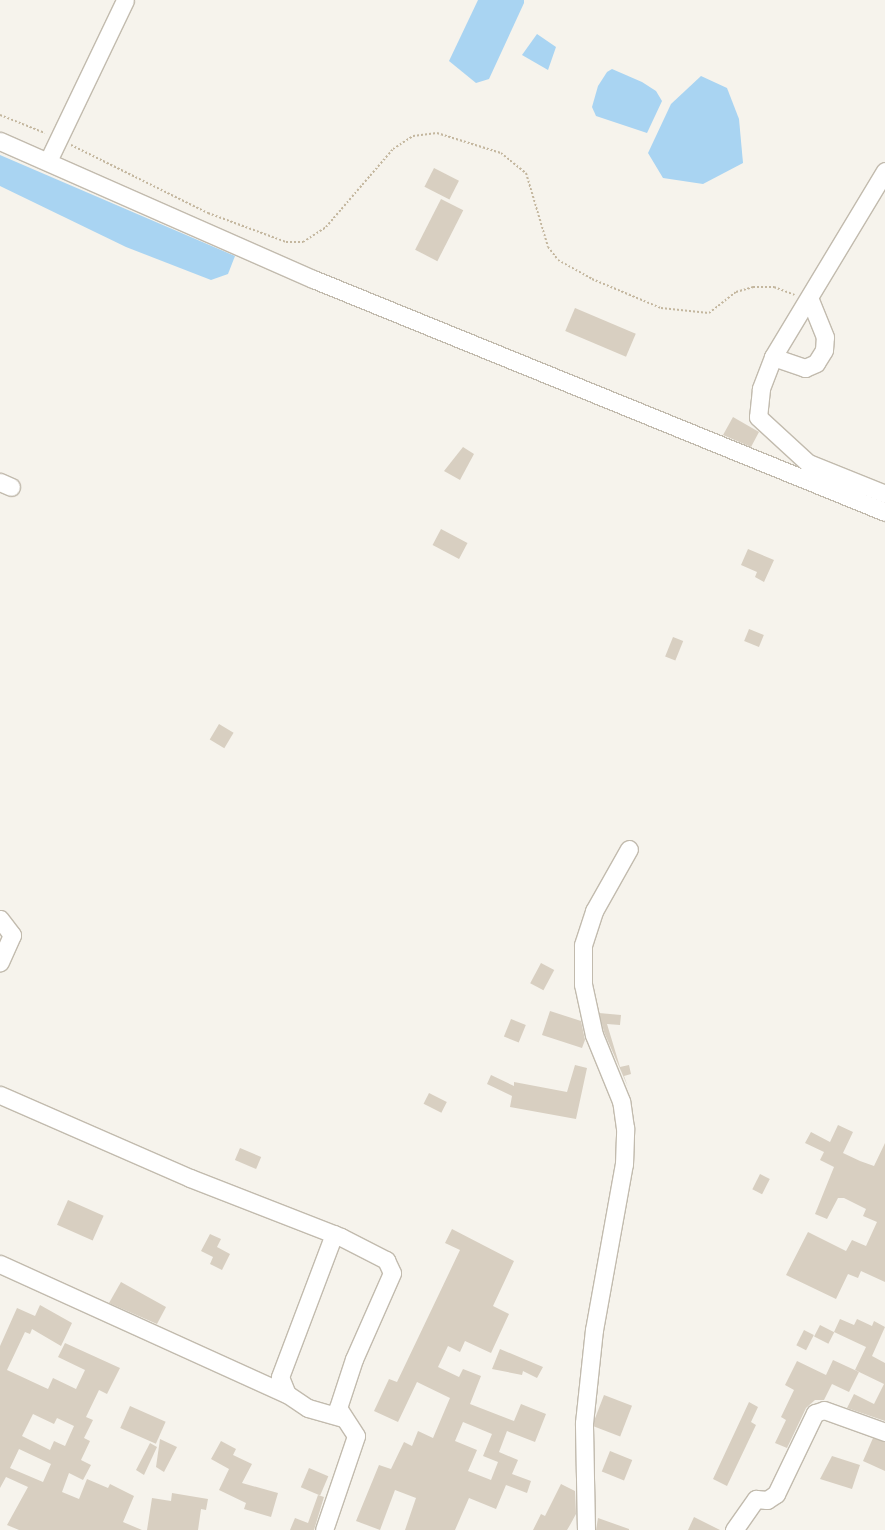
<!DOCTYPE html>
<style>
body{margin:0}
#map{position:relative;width:885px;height:1530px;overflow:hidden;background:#f6f3ec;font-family:Rubik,sans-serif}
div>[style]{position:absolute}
.water>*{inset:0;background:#a9d4f2}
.building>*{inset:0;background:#d8cfc1;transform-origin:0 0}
.path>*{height:2px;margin-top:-1px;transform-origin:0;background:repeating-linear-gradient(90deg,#c4b79f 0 2px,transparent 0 4px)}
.roads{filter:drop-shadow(1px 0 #c2bbae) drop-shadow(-1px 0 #c2bbae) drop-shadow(0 1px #c2bbae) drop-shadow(0 -1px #c2bbae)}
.minor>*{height:17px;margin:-8.5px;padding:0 8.5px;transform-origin:8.5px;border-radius:8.5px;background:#fff}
span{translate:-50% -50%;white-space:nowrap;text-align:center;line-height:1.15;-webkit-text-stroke:3.5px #fff;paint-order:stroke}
</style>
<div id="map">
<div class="water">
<i style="clip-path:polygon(478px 0,524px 0,524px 3px,489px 79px,476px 83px,449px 61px)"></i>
<i style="clip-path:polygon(537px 34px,556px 47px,548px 70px,522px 55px)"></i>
<i style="clip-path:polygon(612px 69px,642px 82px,656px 91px,662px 101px,647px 133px,596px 116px,592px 107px,598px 86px,607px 72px)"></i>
<i style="clip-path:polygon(701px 76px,727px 88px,739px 119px,743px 163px,703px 184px,663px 178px,648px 153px,671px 104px)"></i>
<i style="clip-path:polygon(0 155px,235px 256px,228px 274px,211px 280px,126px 247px,0 186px)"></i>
</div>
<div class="building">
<i style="left:434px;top:168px;width:28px;height:21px;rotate:27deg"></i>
<i style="left:441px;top:199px;width:25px;height:57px;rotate:27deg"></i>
<i style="left:575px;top:308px;width:66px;height:25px;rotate:23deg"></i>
<i style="clip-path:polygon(733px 417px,759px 432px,751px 447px,723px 435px)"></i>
<i style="clip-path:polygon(463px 447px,474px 454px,460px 480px,444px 471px)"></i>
<i style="left:441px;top:529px;width:30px;height:18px;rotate:28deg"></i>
<i style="clip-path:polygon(748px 549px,774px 560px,764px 582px,755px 577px,757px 572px,741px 565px)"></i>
<i style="left:749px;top:629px;width:16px;height:13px;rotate:22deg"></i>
<i style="left:673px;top:637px;width:11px;height:21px;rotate:22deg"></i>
<i style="left:219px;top:724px;width:17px;height:18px;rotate:31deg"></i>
<i style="left:541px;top:963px;width:15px;height:23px;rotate:28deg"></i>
<i style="clip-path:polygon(550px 1011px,581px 1021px,585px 1040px,582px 1048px,542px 1035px)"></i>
<i style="clip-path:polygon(599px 1013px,621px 1015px,620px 1025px,607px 1024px,620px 1067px,629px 1065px,631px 1074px,624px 1076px,628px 1087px,604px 1032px)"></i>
<i style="left:511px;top:1019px;width:16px;height:19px;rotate:22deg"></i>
<i style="clip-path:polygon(575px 1065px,587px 1068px,576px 1119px,510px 1107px,512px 1096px,487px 1084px,491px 1075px,514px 1086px,514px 1082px,567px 1092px)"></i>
<i style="left:429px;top:1093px;width:20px;height:12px;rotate:27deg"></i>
<i style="clip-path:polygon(838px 1125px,853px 1132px,843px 1153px,860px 1161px,874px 1166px,885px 1143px,885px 1282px,861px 1271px,858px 1278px,848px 1274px,836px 1299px,786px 1275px,808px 1232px,846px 1251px,852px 1240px,866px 1246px,877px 1222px,863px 1216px,866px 1209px,844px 1198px,838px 1198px,827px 1219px,815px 1214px,834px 1167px,820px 1160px,824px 1152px,805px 1143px,811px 1132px,830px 1142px)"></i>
<i style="left:240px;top:1148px;width:23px;height:13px;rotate:23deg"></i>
<i style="left:760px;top:1174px;width:11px;height:17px;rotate:27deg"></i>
<i style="left:68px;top:1200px;width:39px;height:27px;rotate:24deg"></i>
<i style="clip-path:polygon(evenodd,452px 1229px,514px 1261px,493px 1306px,509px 1314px,491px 1353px,465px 1341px,460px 1352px,448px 1346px,438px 1367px,459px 1377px,463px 1369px,481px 1376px,470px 1404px,514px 1421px,521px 1404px,546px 1414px,535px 1442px,507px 1431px,499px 1452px,518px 1460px,512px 1474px,531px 1481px,527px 1493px,506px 1485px,496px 1509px,469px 1498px,455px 1530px,405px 1530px,416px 1498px,395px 1490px,380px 1530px,356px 1521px,379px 1465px,391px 1469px,404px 1442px,412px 1446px,418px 1431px,433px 1438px,450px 1398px,417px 1382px,398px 1422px,374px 1411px,389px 1379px,397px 1382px,460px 1250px,445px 1243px,452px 1229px,463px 1422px,492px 1434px,483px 1456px,498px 1462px,491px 1480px,468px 1471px,477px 1450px,455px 1441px,463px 1422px)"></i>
<i style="clip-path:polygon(210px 1234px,221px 1239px,217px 1247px,230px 1254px,222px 1270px,210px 1264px,213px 1257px,201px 1251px)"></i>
<i style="clip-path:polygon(121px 1282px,166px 1307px,157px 1324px,109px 1303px)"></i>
<i style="clip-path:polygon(evenodd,40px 1305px,72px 1323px,61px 1346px,32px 1329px,30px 1334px,25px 1332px,7px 1370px,48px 1389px,53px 1378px,76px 1389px,85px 1370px,58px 1357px,65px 1343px,120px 1368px,107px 1394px,99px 1390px,86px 1417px,93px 1420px,84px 1438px,90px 1441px,81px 1460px,91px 1465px,83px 1480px,69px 1473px,62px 1492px,79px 1499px,87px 1479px,108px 1488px,110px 1484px,134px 1496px,123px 1522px,142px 1530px,19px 1530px,7px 1525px,28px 1487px,6px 1477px,0 1488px,0 1346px,17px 1308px,35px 1316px,40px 1305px,33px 1414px,54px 1424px,57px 1418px,74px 1426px,65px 1446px,54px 1441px,50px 1450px,22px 1436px,33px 1414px,40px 1305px,19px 1449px,51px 1464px,43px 1482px,10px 1468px,19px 1449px)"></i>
<i style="clip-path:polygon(840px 1319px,854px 1325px,857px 1319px,872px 1326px,874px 1321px,885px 1327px,872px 1356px,885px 1363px,885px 1421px,847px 1408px,854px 1394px,874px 1404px,884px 1384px,855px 1370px,866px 1347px,834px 1332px)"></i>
<i style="left:820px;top:1325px;width:16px;height:13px;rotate:27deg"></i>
<i style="left:804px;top:1330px;width:11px;height:17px;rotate:27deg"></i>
<i style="clip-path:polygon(500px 1349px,543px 1367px,537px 1378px,523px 1371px,522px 1375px,492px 1369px)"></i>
<i style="clip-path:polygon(833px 1360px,859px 1372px,849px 1392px,832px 1384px,824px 1400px,815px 1400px,806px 1408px,787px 1448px,775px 1443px,786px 1420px,781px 1417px,794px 1390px,785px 1385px,797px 1361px,826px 1375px)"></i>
<i style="left:604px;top:1395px;width:30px;height:33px;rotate:21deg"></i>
<i style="clip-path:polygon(749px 1402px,758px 1407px,751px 1422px,756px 1425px,727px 1486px,713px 1479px)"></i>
<i style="left:130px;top:1406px;width:39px;height:24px;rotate:24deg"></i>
<i style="clip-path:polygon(873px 1438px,885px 1442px,885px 1471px,863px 1461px)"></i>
<i style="clip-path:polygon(160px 1439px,177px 1447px,164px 1472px,156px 1467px)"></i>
<i style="clip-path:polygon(221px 1441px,236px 1449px,233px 1455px,252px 1464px,242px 1483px,278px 1493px,271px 1517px,244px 1509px,246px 1503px,219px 1490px,229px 1469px,211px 1459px)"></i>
<i style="clip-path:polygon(150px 1443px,157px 1447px,144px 1475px,136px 1470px)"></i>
<i style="left:610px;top:1451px;width:24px;height:22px;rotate:22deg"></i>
<i style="clip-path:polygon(832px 1456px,860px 1465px,852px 1489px,820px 1479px)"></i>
<i style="left:309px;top:1468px;width:21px;height:21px;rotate:23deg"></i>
<i style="clip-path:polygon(561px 1484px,575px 1491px,576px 1514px,570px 1525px,567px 1530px,533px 1530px,541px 1514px,545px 1516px)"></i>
<i style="clip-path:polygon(172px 1493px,208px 1499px,206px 1510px,201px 1509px,198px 1530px,147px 1530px,152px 1498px,171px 1501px)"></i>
<i style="clip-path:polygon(318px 1495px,324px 1497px,314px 1530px,290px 1530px,295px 1518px,308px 1523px)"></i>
<i style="clip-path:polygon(694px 1517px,720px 1530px,688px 1530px)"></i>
<i style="clip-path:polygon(598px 1518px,629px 1529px,629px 1530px,596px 1530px)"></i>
</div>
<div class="path">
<i style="left:0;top:115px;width:48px;rotate:21.8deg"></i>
<i style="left:71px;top:145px;width:153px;rotate:26.4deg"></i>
<i style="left:208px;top:213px;width:83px;rotate:20.4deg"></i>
<i style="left:286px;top:242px;width:17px"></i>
<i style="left:303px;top:242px;width:27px;rotate:-33deg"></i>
<i style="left:326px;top:227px;width:103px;rotate:-49.3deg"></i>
<i style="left:393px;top:149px;width:24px;rotate:-33deg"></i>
<i style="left:413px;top:136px;width:24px;rotate:-7deg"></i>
<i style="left:437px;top:133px;width:67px;rotate:17.4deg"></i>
<i style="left:501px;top:153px;width:32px;rotate:39deg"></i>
<i style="left:526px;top:173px;width:77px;rotate:73.4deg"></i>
<i style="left:548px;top:247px;width:16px;rotate:52deg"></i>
<i style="left:558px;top:260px;width:39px;rotate:29deg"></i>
<i style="left:592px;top:279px;width:75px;rotate:22.8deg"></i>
<i style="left:661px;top:308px;width:48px;rotate:5.9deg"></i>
<i style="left:709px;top:313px;width:34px;rotate:-38deg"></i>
<i style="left:736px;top:292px;width:18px;rotate:-16deg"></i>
<i style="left:753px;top:287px;width:21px"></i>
<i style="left:774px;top:287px;width:22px;rotate:21deg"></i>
</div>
<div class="roads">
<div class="minor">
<i style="left:0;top:141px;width:342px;rotate:23.8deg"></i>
<i style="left:313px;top:279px;width:618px;rotate:22.16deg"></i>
<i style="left:48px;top:161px;width:178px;rotate:-64.4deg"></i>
<i style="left:885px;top:171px;width:217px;rotate:121.1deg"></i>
<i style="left:773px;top:357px;width:34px;rotate:111deg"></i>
<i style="left:761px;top:389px;width:28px;rotate:96deg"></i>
<i style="left:758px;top:417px;width:68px;rotate:42.6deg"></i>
<i style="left:808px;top:463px;width:83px;rotate:21.9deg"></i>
<i style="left:773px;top:357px;width:34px;rotate:19deg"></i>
<i style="left:805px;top:368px;width:12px;rotate:-24deg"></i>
<i style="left:816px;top:363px;width:15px;rotate:-58deg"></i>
<i style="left:824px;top:350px;width:13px;rotate:-86deg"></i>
<i style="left:825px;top:337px;width:40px;rotate:-112deg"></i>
<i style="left:0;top:482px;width:12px;rotate:24deg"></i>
<i style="left:0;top:919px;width:20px;rotate:53deg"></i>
<i style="left:12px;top:935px;width:30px;rotate:114deg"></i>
<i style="left:0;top:1095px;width:207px;rotate:23.6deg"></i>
<i style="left:190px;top:1178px;width:162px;rotate:21.3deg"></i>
<i style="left:341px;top:1237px;width:51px;rotate:27.1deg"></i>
<i style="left:386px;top:1260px;width:14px;rotate:65deg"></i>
<i style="left:392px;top:1273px;width:94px;rotate:113.8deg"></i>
<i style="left:354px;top:1359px;width:52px;rotate:108.1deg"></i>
<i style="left:338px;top:1408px;width:33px;rotate:57deg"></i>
<i style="left:356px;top:1436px;width:99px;rotate:108.8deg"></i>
<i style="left:334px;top:1234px;width:153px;rotate:110.7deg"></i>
<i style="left:280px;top:1377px;width:18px;rotate:68deg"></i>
<i style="left:287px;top:1394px;width:25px;rotate:34deg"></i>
<i style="left:308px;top:1408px;width:35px;rotate:16deg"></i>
<i style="left:0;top:1264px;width:315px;rotate:24.4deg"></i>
<i style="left:586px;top:1530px;width:107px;rotate:-91.1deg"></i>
<i style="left:584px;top:1423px;width:94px;rotate:-83.9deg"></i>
<i style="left:594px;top:1330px;width:169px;rotate:-79.8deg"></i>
<i style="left:624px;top:1164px;width:36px;rotate:-88deg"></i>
<i style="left:625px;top:1128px;width:27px;rotate:-98deg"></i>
<i style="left:621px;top:1101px;width:71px;rotate:-112.2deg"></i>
<i style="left:594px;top:1035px;width:52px;rotate:-102.2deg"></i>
<i style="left:583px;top:984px;width:39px;rotate:-90deg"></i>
<i style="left:583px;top:945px;width:36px;rotate:-72deg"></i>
<i style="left:594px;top:911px;width:71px;rotate:-60.6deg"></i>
<i style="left:734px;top:1530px;width:38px;rotate:-55deg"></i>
<i style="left:756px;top:1499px;width:11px;rotate:5deg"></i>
<i style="left:767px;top:1500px;width:11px;rotate:-34deg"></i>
<i style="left:776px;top:1494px;width:90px;rotate:-64.3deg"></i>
<i style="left:815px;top:1413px;width:9px;rotate:-18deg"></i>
<i style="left:824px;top:1410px;width:65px;rotate:19.8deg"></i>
</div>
</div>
</div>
